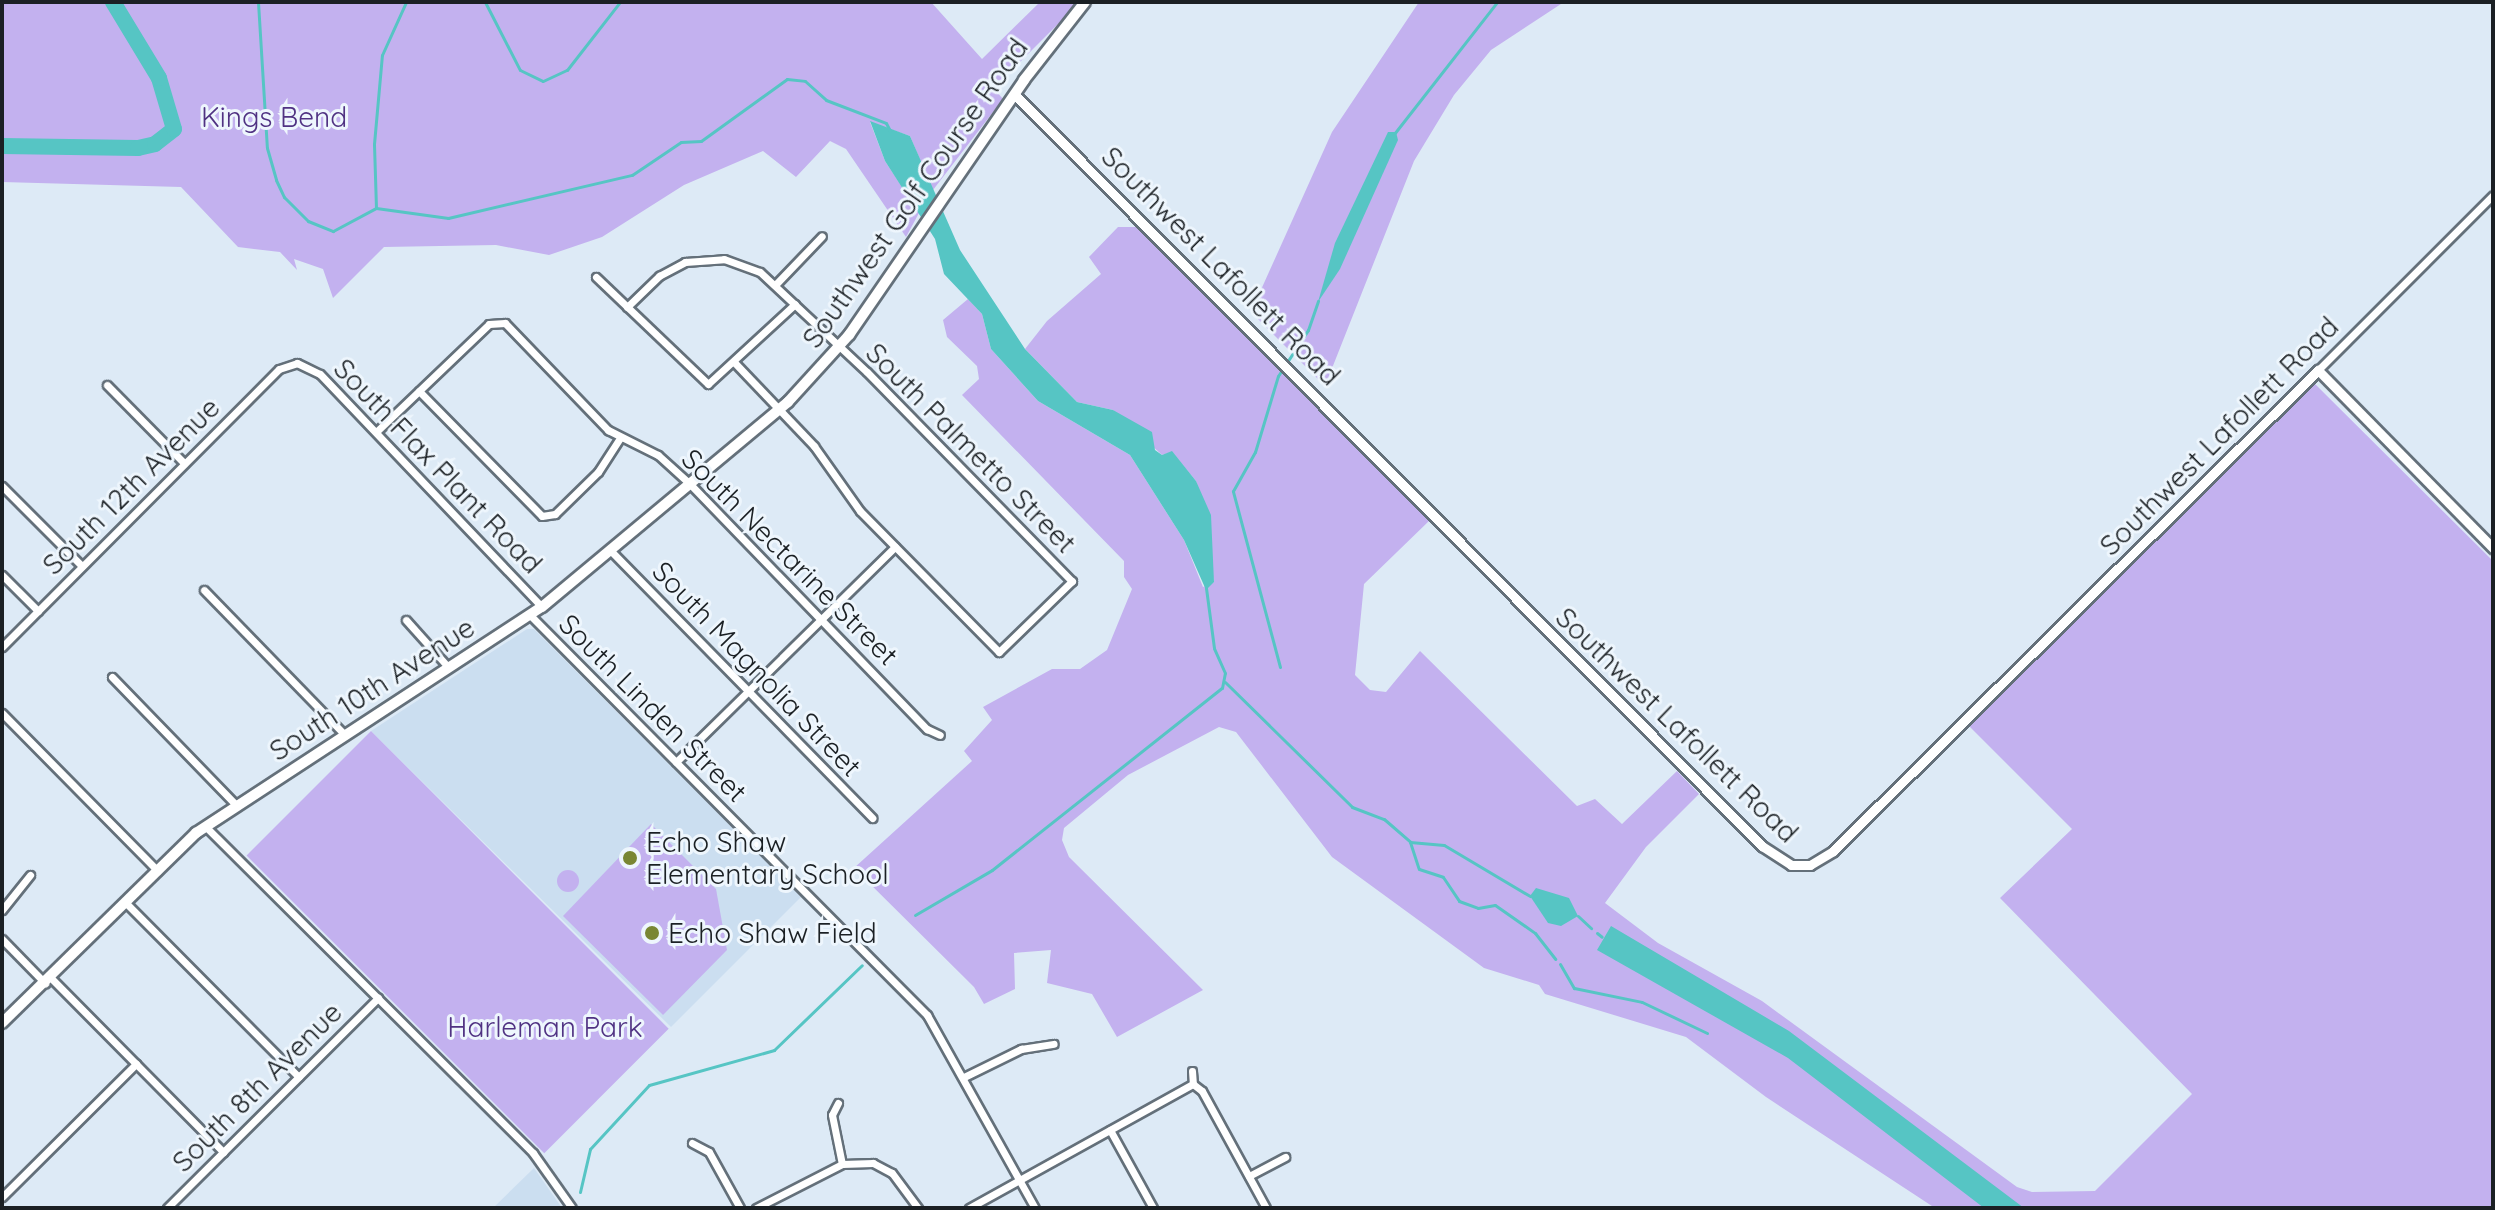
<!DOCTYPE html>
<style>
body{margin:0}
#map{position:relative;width:2495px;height:1210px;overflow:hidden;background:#ddeaf6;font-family:Quicksand,sans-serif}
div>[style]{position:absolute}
.built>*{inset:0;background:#cbdef0}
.green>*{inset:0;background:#c3b1ef;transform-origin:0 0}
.round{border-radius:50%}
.water>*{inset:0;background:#56c5c4}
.stream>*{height:3px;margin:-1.5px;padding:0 1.5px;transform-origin:1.5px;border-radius:1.5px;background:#56c5c4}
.river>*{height:16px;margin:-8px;padding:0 8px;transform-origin:8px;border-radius:8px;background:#56c5c4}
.roads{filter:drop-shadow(2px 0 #64707a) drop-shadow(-2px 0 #64707a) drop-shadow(0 2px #64707a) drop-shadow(0 -2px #64707a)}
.minor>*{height:7px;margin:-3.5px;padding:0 3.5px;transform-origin:3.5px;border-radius:3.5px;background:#fff}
.tertiary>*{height:9px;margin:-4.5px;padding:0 4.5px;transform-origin:4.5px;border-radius:4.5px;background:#fff}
.secondary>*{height:10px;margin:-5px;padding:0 5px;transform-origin:5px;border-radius:5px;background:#fff}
.dots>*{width:22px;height:22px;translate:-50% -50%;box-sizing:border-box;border:4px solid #eef6fd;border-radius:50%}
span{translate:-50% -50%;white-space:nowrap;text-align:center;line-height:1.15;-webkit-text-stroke:6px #eef6fd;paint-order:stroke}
.park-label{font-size:28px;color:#503283}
.street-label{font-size:28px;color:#1b2024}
.poi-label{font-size:28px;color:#1b2024}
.left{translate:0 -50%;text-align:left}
.frame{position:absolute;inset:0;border:4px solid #1b2024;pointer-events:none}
</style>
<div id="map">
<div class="built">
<i style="clip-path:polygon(527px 629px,534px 629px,801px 897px,671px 1027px,371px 731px)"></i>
<i style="clip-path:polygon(534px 1168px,562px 1208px,493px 1208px)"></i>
</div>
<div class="green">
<i style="clip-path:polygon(2px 2px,931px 2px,982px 59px,1040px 2px,1080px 2px,1001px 81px,996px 91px,1003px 99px,933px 190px,910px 136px,870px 122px,885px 161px,919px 213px,906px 237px,846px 149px,830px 141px,796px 177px,763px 151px,684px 185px,602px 237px,549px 255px,496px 245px,384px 247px,333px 298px,323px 269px,294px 259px,297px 270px,280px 252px,238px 247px,181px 187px,2px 182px)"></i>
<i style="clip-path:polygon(1419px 2px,1564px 2px,1491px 50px,1454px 95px,1414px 161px,1325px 386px,1251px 312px,1332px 132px)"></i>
<i style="clip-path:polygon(1118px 227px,1142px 227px,1429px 521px,1364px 584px,1355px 675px,1370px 690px,1386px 692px,1420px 651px,1577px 806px,1595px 799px,1622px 824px,1677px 771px,1699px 794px,1646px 847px,1605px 903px,1658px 943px,1762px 1001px,2017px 1187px,2032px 1192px,2095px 1191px,2192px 1094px,2000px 898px,2072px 829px,1967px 724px,2315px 384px,2493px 561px,2493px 1208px,1935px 1208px,1766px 1097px,1686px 1037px,1545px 994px,1539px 985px,1484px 968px,1332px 857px,1236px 732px,1219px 727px,1128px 775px,1064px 828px,1062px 840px,1069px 857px,1203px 990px,1117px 1037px,1092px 994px,1047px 983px,1051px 950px,1014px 953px,1015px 989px,984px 1004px,974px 987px,854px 868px,972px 761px,964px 751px,992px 720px,983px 707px,1052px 669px,1080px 669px,1107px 650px,1132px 589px,1124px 577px,1124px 561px,962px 395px,979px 379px,977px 366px,947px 337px,943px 320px,968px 299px,982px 314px,991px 349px,1038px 401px,1130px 455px,1184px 540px,1203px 587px,1214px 582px,1196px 481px,1172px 452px,1162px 455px,1113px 410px,1077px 402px,1025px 349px,1047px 321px,1101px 274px,1089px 257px)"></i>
<i style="left:371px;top:731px;width:421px;height:176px;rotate:45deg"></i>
<i style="clip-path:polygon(651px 824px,716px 889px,727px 950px,663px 1015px,563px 916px)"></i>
<i class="round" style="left:557px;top:870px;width:22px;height:22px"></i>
</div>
<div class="water">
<i style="clip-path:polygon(870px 121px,910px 136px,960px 250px,1025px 349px,1077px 402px,1113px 410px,1152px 432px,1155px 450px,1162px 455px,1172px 451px,1196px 481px,1211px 515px,1214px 582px,1206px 590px,1184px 540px,1130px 455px,1038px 401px,991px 349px,982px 314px,944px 274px,935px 239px,885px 161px)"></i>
<i style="clip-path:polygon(1388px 132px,1396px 132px,1398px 140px,1340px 269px,1318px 302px,1335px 243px)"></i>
<i style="clip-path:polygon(1536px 888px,1569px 898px,1578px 916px,1561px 926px,1548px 923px,1530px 896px)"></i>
<i style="clip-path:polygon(1611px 926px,1789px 1031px,2024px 1208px,1984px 1208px,1788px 1058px,1597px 950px)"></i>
</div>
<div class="stream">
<i style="left:258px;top:2px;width:146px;rotate:86.5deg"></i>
<i style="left:267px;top:148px;width:33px;rotate:74deg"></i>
<i style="left:276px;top:180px;width:19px;rotate:65deg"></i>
<i style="left:284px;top:197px;width:34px;rotate:45deg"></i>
<i style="left:308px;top:221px;width:27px;rotate:22deg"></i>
<i style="left:333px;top:231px;width:49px;rotate:-28.1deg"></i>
<i style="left:376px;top:208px;width:64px;rotate:-91.8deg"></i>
<i style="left:374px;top:144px;width:89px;rotate:-84.9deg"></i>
<i style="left:382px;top:55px;width:58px;rotate:-65.6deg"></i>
<i style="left:485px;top:2px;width:76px;rotate:62.8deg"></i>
<i style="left:520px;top:70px;width:25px;rotate:26deg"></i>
<i style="left:543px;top:81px;width:26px;rotate:-25deg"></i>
<i style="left:567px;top:70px;width:86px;rotate:-52.1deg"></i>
<i style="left:1394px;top:134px;width:167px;rotate:-52deg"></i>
<i style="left:376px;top:208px;width:73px;rotate:7.9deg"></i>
<i style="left:448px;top:218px;width:189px;rotate:-13.2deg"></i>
<i style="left:632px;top:175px;width:59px;rotate:-34deg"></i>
<i style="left:681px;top:142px;width:20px;rotate:-3deg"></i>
<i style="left:701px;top:141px;width:106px;rotate:-35.8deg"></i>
<i style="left:787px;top:79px;width:18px;rotate:6deg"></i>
<i style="left:805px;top:81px;width:28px;rotate:42deg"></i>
<i style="left:826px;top:100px;width:64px;rotate:21deg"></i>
<i style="left:886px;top:123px;width:9px;rotate:63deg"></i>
<i style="left:1280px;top:667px;width:182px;rotate:-105deg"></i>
<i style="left:1233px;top:491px;width:45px;rotate:-60.6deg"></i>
<i style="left:1255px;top:452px;width:79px;rotate:-73.2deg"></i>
<i style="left:1278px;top:376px;width:55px;rotate:-56.9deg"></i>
<i style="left:1308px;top:330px;width:31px;rotate:-71deg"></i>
<i style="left:1225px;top:682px;width:178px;rotate:44.5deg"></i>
<i style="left:1352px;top:807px;width:34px;rotate:21deg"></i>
<i style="left:1384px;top:819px;width:35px;rotate:41deg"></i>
<i style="left:1410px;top:842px;width:34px;rotate:5deg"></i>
<i style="left:1444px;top:845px;width:100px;rotate:30.7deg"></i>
<i style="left:1410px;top:842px;width:28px;rotate:72deg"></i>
<i style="left:1419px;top:869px;width:25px;rotate:18deg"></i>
<i style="left:1443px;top:877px;width:29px;rotate:56deg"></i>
<i style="left:1459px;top:901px;width:20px;rotate:20deg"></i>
<i style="left:1478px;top:908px;width:17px;rotate:-10deg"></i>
<i style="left:1495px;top:905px;width:49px;rotate:35deg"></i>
<i style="left:1535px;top:933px;width:33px;rotate:52deg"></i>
<i style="left:915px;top:915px;width:89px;rotate:-30.3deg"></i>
<i style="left:992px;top:870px;width:293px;rotate:-38.4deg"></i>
<i style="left:1222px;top:688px;width:15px;rotate:-79deg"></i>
<i style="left:1225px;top:673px;width:27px;rotate:-114deg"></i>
<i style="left:1214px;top:648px;width:61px;rotate:-97.6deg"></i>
<i style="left:1578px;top:916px;width:18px;rotate:43deg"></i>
<i style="left:1597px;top:933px;width:6px;rotate:39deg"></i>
<i style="left:1560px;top:964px;width:28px;rotate:60deg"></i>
<i style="left:1574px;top:988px;width:69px;rotate:11.6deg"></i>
<i style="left:1642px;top:1002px;width:72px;rotate:25.5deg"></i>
<i style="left:580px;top:1192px;width:44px;rotate:-76.9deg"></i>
<i style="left:590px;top:1149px;width:87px;rotate:-47.3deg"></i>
<i style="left:649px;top:1085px;width:130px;rotate:-15.6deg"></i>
<i style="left:774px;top:1050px;width:122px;rotate:-44deg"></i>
</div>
<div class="river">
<i style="left:2px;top:146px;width:136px;rotate:0.8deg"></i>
<i style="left:138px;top:148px;width:17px;rotate:-13deg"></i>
<i style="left:155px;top:144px;width:24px;rotate:-38deg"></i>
<i style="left:174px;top:129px;width:53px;rotate:-106.4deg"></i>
<i style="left:159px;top:78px;width:89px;rotate:-121.2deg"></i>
</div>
<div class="roads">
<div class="minor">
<i style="left:596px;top:277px;width:155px;rotate:43.7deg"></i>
<i style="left:708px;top:384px;width:118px;rotate:-42.6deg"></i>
<i style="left:776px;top:284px;width:66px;rotate:-46.2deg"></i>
<i style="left:627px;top:307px;width:45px;rotate:-44.1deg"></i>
<i style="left:659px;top:276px;width:30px;rotate:-28deg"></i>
<i style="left:685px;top:262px;width:39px;rotate:-4deg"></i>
<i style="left:724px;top:259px;width:38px;rotate:20deg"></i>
<i style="left:760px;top:272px;width:146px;rotate:43.1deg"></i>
<i style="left:867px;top:372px;width:293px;rotate:45.6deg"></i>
<i style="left:1072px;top:581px;width:102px;rotate:135.8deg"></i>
<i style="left:999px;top:652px;width:198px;rotate:-134.6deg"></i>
<i style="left:860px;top:511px;width:80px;rotate:-125.3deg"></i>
<i style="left:814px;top:446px;width:116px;rotate:-133.6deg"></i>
<i style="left:2318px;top:370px;width:247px;rotate:-45deg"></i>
<i style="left:107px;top:385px;width:110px;rotate:45.4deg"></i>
<i style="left:419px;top:391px;width:175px;rotate:45.5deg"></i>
<i style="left:542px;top:516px;width:13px;rotate:-9deg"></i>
<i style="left:555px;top:514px;width:60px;rotate:-44.3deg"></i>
<i style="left:598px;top:472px;width:40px;rotate:-57.1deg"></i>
<i style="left:376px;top:432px;width:156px;rotate:-43.7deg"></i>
<i style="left:489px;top:324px;width:16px;rotate:-4deg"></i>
<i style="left:505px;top:323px;width:149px;rotate:46.1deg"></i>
<i style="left:608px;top:430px;width:56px;rotate:26.6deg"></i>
<i style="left:658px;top:455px;width:43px;rotate:42.2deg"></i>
<i style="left:690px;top:484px;width:341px;rotate:46deg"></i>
<i style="left:927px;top:729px;width:14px;rotate:25deg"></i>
<i style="left:2px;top:486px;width:113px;rotate:45deg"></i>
<i style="left:610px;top:550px;width:375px;rotate:45.6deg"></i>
<i style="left:2px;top:575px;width:51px;rotate:45deg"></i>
<i style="left:204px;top:590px;width:202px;rotate:45.8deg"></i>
<i style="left:530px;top:615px;width:564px;rotate:45.22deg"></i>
<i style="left:927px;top:1015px;width:221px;rotate:60.8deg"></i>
<i style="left:406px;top:620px;width:64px;rotate:48.1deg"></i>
<i style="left:2px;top:647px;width:392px;rotate:-45.1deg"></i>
<i style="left:279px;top:369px;width:19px;rotate:-18deg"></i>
<i style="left:297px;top:363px;width:25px;rotate:26deg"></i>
<i style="left:320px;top:374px;width:322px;rotate:46.4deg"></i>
<i style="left:112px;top:677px;width:180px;rotate:45.9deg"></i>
<i style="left:2px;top:713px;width:222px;rotate:45.4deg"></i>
<i style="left:676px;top:762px;width:307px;rotate:-44.5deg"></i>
<i style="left:206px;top:827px;width:462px;rotate:44.9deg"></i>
<i style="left:533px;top:1153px;width:67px;rotate:54.7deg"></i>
<i style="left:126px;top:903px;width:245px;rotate:45.2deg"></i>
<i style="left:2px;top:910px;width:45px;rotate:-51.3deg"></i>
<i style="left:2px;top:939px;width:62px;rotate:45.7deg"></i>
<i style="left:51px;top:978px;width:245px;rotate:45.3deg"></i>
<i style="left:1192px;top:1071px;width:13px;rotate:86deg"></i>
<i style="left:1193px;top:1084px;width:11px;rotate:38deg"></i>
<i style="left:1202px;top:1091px;width:133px;rotate:61.3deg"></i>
<i style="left:964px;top:1077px;width:64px;rotate:-26.2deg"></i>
<i style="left:1021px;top:1049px;width:33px;rotate:-9deg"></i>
<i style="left:838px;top:1103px;width:13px;rotate:117deg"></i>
<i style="left:832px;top:1115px;width:50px;rotate:78.5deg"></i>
<i style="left:842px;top:1164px;width:31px;rotate:-2deg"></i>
<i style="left:873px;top:1163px;width:21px;rotate:28deg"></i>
<i style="left:892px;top:1173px;width:44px;rotate:53.4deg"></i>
<i style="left:1110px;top:1130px;width:89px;rotate:61.1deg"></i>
<i style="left:692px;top:1143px;width:19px;rotate:28deg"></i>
<i style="left:709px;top:1152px;width:64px;rotate:61deg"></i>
<i style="left:1249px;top:1176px;width:41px;rotate:-27.8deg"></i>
<i style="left:2px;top:1197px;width:189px;rotate:-44.8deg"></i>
<i style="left:167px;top:1208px;width:298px;rotate:-44.9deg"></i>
<i style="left:756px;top:1208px;width:97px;rotate:-27.1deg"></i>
<i style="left:969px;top:1208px;width:256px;rotate:-29deg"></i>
</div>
<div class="tertiary">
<i style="left:1014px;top:94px;width:1061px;rotate:45.15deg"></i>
<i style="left:1762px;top:846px;width:35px;rotate:33deg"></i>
<i style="left:1791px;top:865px;width:19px"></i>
<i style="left:1810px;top:865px;width:27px;rotate:-31deg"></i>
<i style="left:1833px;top:851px;width:683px;rotate:-44.76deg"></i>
<i style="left:2318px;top:370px;width:250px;rotate:45.5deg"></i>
</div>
<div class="secondary">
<i style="left:2px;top:1023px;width:272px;rotate:-44.4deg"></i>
<i style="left:196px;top:833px;width:413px;rotate:-33.2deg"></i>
<i style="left:542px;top:607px;width:320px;rotate:-39.8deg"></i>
<i style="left:788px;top:402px;width:91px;rotate:-47.7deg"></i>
<i style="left:849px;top:335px;width:309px;rotate:-55.5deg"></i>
<i style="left:1024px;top:80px;width:99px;rotate:-52deg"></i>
</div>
</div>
<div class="dots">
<i style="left:630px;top:858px;background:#798633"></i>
<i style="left:652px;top:933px;background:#798633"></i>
</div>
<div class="park-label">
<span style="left:274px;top:117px">Kings Bend</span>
<span style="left:545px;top:1027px">Harleman Park</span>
</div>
<div class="street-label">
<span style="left:915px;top:193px;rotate:-55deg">Southwest Golf Course Road</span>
<span style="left:1221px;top:266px;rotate:45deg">Southwest Lafollett Road</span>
<span style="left:2219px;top:436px;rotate:-45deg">Southwest Lafollett Road</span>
<span style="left:971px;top:448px;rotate:45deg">South Palmetto Street</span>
<span style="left:438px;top:466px;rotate:46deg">South Flax Plant Road</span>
<span style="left:131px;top:486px;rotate:-45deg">South 12th Avenue</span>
<span style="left:790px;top:557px;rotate:45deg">South Nectarine Street</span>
<span style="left:757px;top:669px;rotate:46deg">South Magnolia Street</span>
<span style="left:372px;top:689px;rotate:-33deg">South 10th Avenue</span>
<span style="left:653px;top:708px;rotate:45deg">South Linden Street</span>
<span style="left:1677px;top:725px;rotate:44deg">Southwest Lafollett Road</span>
<span style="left:257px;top:1087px;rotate:-45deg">South 8th Avenue</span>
</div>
<div class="poi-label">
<span class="left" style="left:646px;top:858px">Echo Shaw<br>Elementary School</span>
<span class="left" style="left:668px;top:933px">Echo Shaw Field</span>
</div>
<div class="frame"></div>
</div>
